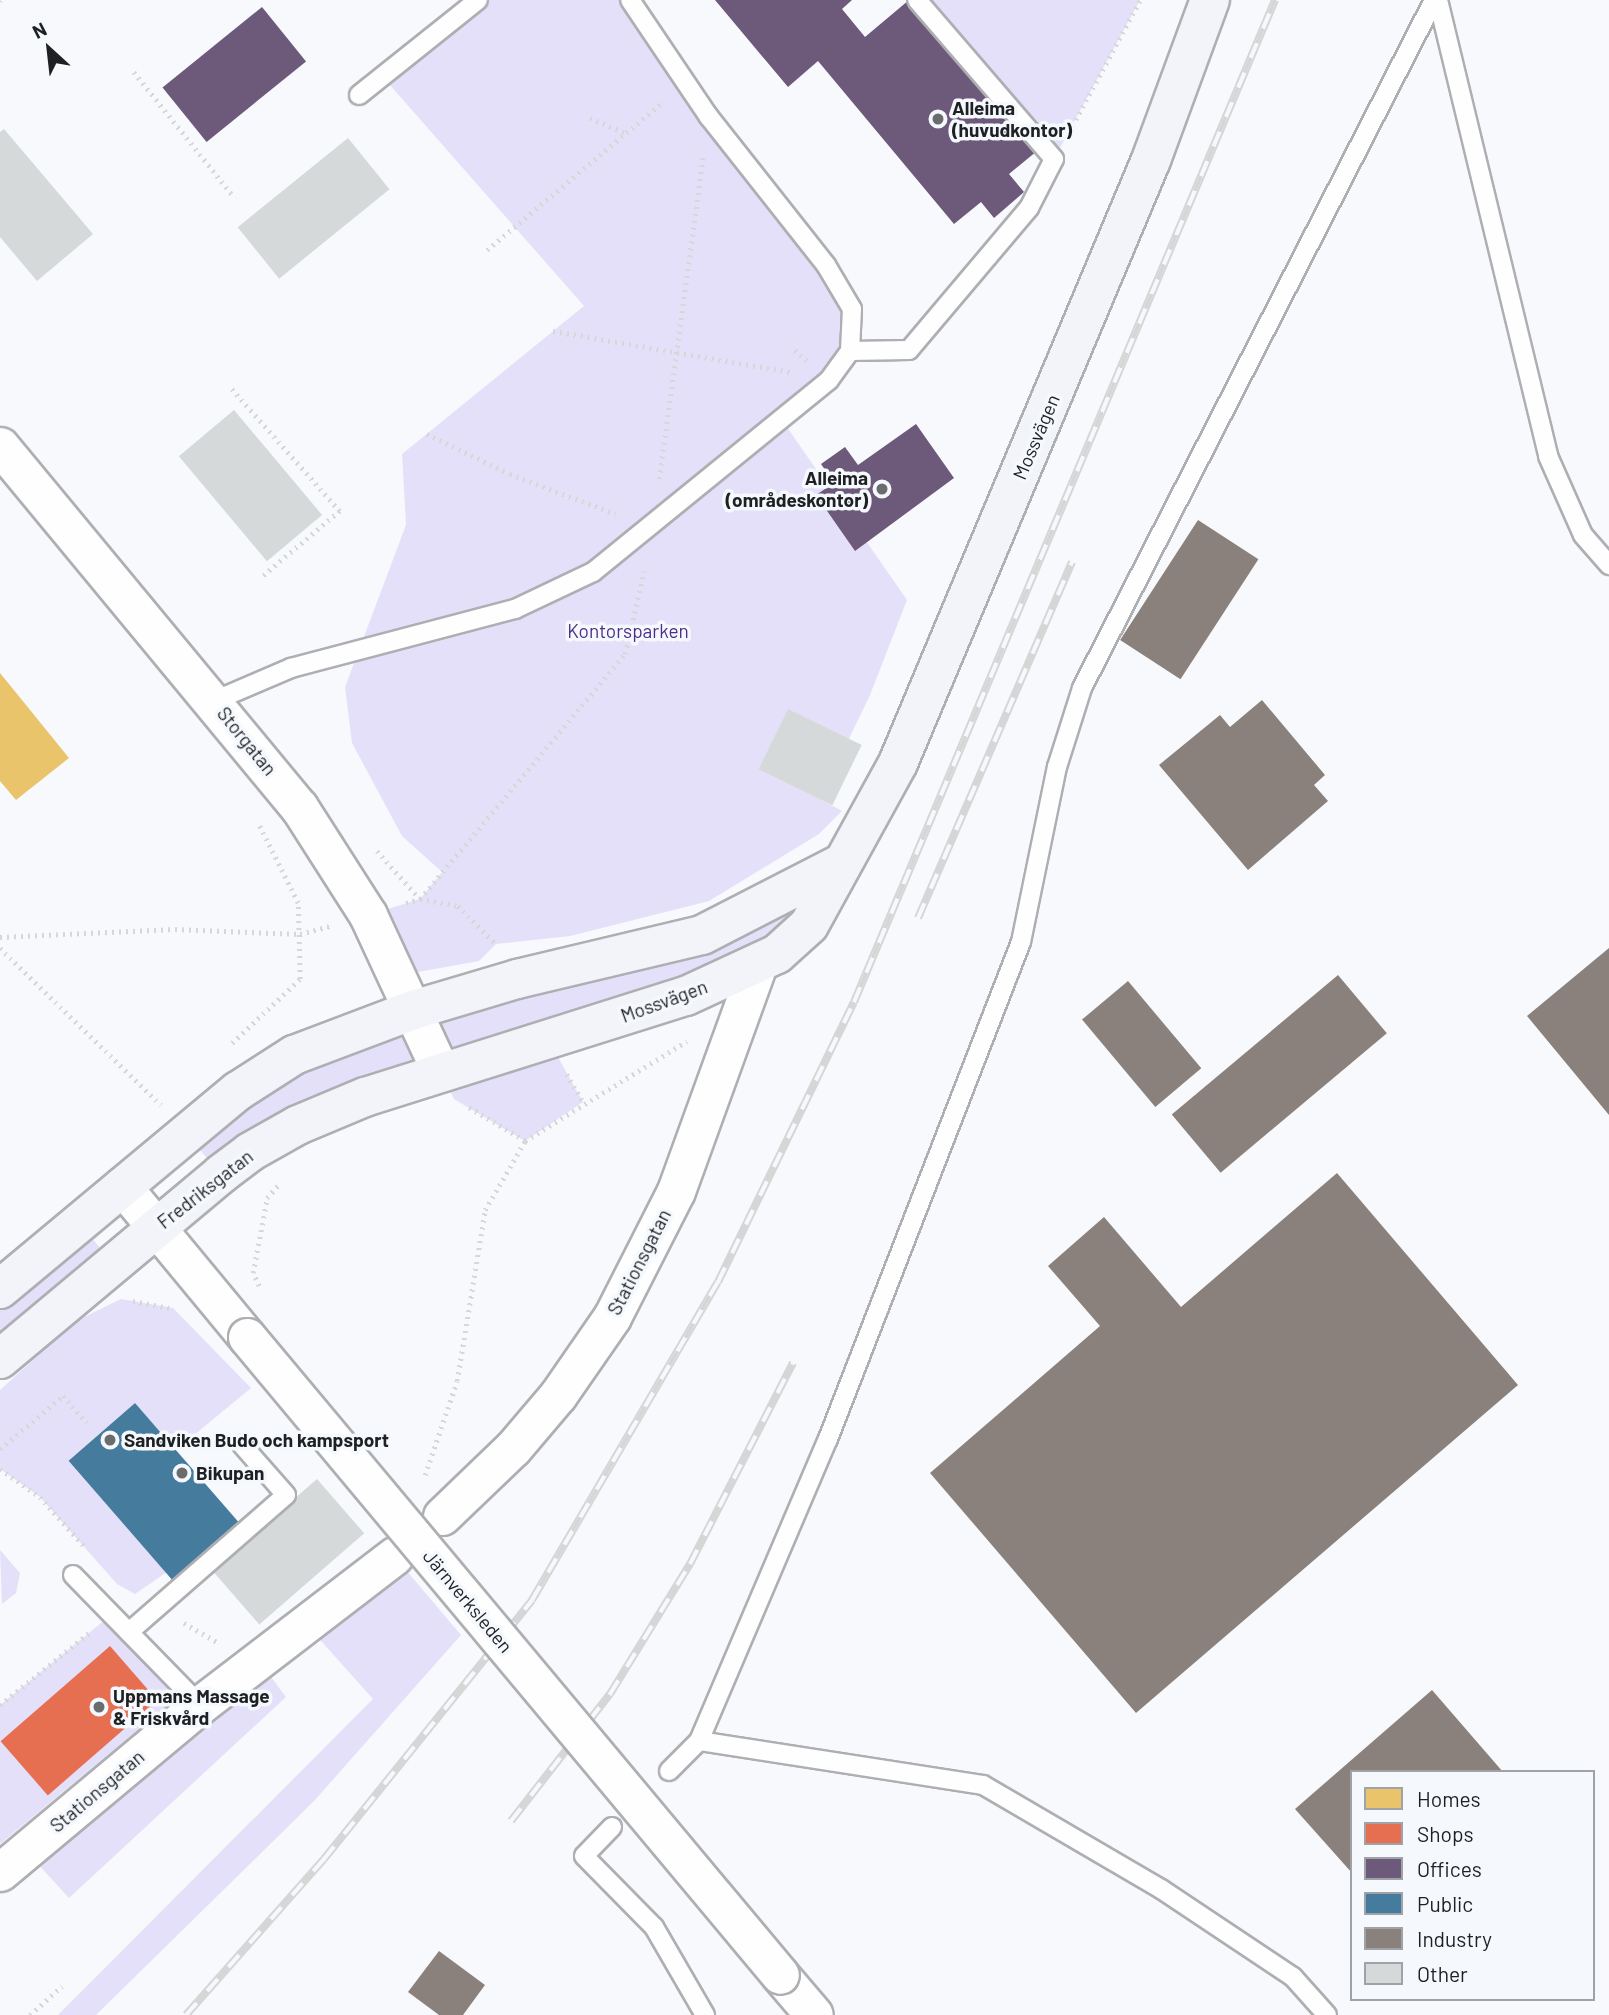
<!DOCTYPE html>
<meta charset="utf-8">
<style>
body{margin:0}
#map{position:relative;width:1609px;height:2015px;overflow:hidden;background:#f7f9fc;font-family:Barlow,sans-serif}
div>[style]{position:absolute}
.green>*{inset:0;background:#e4e0f9}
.homes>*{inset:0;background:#e9c46a}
.shops>*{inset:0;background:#e76f51;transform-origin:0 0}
.offices>*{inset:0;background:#6d597a;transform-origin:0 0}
.public>*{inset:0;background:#457b9d;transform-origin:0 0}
.industry>*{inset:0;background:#8a817c;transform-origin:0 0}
.building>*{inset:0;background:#d6d9da;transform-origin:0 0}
.path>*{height:4.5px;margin-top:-2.25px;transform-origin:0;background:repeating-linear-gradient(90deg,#d6d7d7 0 2px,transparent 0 7px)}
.roads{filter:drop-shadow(2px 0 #adafb2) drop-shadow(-2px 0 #adafb2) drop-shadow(0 2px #adafb2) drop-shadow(0 -2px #adafb2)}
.lane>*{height:18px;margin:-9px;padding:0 9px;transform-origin:9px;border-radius:9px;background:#fefeff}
.street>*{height:37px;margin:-18.5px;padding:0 18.5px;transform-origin:18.5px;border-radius:18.5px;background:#fefeff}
.secondary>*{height:38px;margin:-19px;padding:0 19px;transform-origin:19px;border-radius:19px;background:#f3f4f9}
.rail>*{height:8px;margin-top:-4px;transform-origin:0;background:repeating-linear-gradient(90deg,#f5f9fe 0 16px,#d6d6d7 0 32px);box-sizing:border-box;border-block:2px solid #d6d6d7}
.bridges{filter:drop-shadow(2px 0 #adafb2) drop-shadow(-2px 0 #adafb2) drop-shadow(0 2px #adafb2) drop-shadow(0 -2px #adafb2)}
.street-bridge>*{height:37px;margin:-18.5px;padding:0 18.5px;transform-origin:18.5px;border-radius:18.5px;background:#fefeff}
.dots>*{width:19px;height:19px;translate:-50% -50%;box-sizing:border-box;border:4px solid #f5f9fe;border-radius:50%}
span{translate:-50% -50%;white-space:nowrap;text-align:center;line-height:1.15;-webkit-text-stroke:7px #f5f9fe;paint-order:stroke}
.poi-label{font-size:19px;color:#1e2022;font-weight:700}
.left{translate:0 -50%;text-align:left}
.right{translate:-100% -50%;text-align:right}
.street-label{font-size:19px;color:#1e2022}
.park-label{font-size:19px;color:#4c2f88}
.legend{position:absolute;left:1350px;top:1770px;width:245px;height:231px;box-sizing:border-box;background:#f5f9fe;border:2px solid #9fa2a6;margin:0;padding:9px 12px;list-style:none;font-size:21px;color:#1e2022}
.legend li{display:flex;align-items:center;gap:14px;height:35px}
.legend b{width:35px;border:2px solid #9fa2a6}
.north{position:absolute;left:14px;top:14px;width:70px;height:70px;-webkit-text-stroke:5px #f5f9fe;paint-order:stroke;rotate:333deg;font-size:19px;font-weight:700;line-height:28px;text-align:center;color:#1e2022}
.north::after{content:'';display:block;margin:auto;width:24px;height:32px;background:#1e2022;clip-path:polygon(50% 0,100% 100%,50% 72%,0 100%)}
</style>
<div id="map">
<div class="green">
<i style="clip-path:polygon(478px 0,630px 0,852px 309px,850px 351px,782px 420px,907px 600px,870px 695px,820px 799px,842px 811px,819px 834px,709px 901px,570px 936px,496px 944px,479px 961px,396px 976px,368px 915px,420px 899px,442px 872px,402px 836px,352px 743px,345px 687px,406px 525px,402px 454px,584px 306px,382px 76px)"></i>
<i style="clip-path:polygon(917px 0,1140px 0,1054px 159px)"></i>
<i style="clip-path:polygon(840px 864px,809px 925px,549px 1041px,583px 1102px,525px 1141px,454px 1099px,441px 1072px,221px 1174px,186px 1134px,238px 1091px,614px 958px)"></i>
<i style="clip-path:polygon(79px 1222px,113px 1264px,0 1359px,0 1289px)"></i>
<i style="clip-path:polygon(121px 1299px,173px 1308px,251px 1388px,176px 1450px,135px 1403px,69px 1460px,167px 1572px,135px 1594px,117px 1584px,40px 1497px,0 1469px,0 1390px,76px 1321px)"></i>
<i style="clip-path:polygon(0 1550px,20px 1573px,16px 1593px,2px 1604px)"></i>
<i style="clip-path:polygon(394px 1556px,461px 1635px,314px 1801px,96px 2015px,58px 2015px,373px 1699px,306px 1624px)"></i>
<i style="clip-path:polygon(111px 1615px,186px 1690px,0 1844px,0 1705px)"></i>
<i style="clip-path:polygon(259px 1661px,286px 1697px,69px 1898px,26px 1851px)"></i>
</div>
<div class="homes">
<i style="clip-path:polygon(0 673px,69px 758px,16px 800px,0 781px)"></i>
</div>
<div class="shops">
<i style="left:110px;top:1646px;width:72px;height:145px;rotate:49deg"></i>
</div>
<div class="offices">
<i style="clip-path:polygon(715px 0,852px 0,842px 9px,865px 37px,909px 0,1037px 151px,1009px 174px,1024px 192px,994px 218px,981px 202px,954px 224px,818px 61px,788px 87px)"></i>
<i style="left:262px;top:7px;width:70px;height:128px;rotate:51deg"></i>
<i style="clip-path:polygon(916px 424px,954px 478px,855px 551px,816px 495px,834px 483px,821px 464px,845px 447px,858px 465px)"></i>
</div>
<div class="public">
<i style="left:135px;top:1403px;width:162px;height:88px;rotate:49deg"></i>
</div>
<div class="industry">
<i style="left:1198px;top:520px;width:72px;height:143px;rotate:33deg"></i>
<i style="clip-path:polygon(1262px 700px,1325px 775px,1314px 785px,1328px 801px,1248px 870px,1159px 765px,1220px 715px,1230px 727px)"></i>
<i style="clip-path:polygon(1609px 948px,1609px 1115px,1527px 1016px)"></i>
<i style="left:1338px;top:975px;width:76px;height:217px;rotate:50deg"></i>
<i style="left:1128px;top:981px;width:114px;height:60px;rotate:50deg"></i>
<i style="clip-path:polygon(1337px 1173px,1518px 1385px,1136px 1713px,930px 1473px,1100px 1326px,1048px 1266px,1104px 1217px,1181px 1307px)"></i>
<i style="clip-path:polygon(1432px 1690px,1503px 1772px,1352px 1772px,1352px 1873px,1295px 1809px)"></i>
<i style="clip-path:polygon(439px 1951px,485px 1985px,463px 2015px,439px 2015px,408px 1992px)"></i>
</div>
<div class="building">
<i style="clip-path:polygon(4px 129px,93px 234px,37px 281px,0 237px,0 132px)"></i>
<i style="left:348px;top:138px;width:66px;height:142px;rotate:51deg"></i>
<i style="left:234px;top:410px;width:137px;height:72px;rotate:50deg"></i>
<i style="left:788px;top:709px;width:82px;height:67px;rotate:26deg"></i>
<i style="left:317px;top:1479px;width:72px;height:139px;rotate:49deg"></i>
</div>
<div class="path">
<i style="left:0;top:1px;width:1px;rotate:-45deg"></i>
<i style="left:134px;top:72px;width:161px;rotate:51.3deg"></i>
<i style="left:590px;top:118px;width:39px;rotate:23deg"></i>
<i style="left:1069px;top:132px;width:150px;rotate:-61.7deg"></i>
<i style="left:487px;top:250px;width:230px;rotate:-40.1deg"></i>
<i style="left:553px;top:331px;width:241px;rotate:9.8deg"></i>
<i style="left:795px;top:350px;width:16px;rotate:43deg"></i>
<i style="left:232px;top:389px;width:163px;rotate:48.5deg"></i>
<i style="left:340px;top:511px;width:101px;rotate:139.8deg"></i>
<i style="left:427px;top:434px;width:92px;rotate:25.7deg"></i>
<i style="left:510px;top:474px;width:113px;rotate:20.7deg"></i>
<i style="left:659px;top:479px;width:324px;rotate:-82.2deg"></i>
<i style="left:377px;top:851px;width:64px;rotate:48.1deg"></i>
<i style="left:420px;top:899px;width:319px;rotate:-50.1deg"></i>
<i style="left:625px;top:654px;width:85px;rotate:-77.1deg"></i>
<i style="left:406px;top:903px;width:15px;rotate:-16deg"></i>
<i style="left:420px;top:899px;width:39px;rotate:10deg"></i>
<i style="left:458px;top:906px;width:54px;rotate:45deg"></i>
<i style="left:0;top:937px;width:175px;rotate:-2.6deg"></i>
<i style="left:175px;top:929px;width:125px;rotate:2.3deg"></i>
<i style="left:300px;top:934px;width:31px;rotate:-15deg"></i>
<i style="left:0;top:948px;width:225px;rotate:44.3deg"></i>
<i style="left:232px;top:1043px;width:93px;rotate:-43.3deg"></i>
<i style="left:300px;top:979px;width:76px;rotate:-91.5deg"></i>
<i style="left:298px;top:903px;width:87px;rotate:-116.6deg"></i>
<i style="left:567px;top:1074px;width:32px;rotate:60deg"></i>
<i style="left:525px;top:1141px;width:190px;rotate:-31.7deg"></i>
<i style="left:259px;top:1286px;width:14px;rotate:-115deg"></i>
<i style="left:253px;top:1273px;width:76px;rotate:-79.4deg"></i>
<i style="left:267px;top:1198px;width:20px;rotate:-49deg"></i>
<i style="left:133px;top:1301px;width:37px;rotate:11deg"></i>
<i style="left:0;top:1449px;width:82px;rotate:-40.1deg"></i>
<i style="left:63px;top:1396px;width:36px;rotate:48deg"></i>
<i style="left:0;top:1469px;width:49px;rotate:35deg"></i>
<i style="left:40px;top:1497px;width:66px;rotate:48.1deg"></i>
<i style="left:425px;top:1475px;width:99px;rotate:-71.2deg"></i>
<i style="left:457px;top:1381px;width:173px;rotate:-80.7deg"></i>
<i style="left:485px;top:1210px;width:80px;rotate:-59.9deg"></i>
<i style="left:525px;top:1141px;width:66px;rotate:-149.2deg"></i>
<i style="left:184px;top:1623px;width:40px;rotate:29.7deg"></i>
<i style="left:0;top:1705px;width:114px;rotate:-39deg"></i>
<i style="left:30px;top:2015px;width:43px;rotate:-42.2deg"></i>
</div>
<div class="roads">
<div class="lane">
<i style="left:1438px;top:0;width:469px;rotate:76.4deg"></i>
<i style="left:1548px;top:456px;width:86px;rotate:66.1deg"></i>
<i style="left:1583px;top:535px;width:40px;rotate:49deg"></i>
<i style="left:359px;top:95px;width:152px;rotate:-38.6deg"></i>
<i style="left:850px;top:351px;width:59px;rotate:-1deg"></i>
<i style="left:909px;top:350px;width:186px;rotate:-49.8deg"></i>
<i style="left:1029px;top:208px;width:55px;rotate:-63deg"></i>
<i style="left:1054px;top:159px;width:210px;rotate:-130.7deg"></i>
<i style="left:214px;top:701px;width:84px;rotate:-23.2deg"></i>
<i style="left:291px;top:668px;width:232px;rotate:-14.8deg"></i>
<i style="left:515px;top:609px;width:86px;rotate:-25.4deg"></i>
<i style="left:593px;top:572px;width:304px;rotate:-39.1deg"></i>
<i style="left:829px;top:380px;width:36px;rotate:-54deg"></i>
<i style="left:850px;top:351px;width:42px;rotate:-87.3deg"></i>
<i style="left:852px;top:309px;width:51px;rotate:-120.6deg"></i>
<i style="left:826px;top:265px;width:189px;rotate:-128.3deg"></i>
<i style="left:709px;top:117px;width:141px;rotate:-124deg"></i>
<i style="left:73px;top:1575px;width:182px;rotate:45.7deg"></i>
<i style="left:129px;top:1632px;width:208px;rotate:-41.1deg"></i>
<i style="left:286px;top:1495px;width:67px;rotate:-131.3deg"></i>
<i style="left:669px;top:1771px;width:42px;rotate:-45deg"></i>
<i style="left:612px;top:1827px;width:40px;rotate:134deg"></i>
<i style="left:584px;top:1856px;width:100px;rotate:45.4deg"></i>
<i style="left:654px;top:1927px;width:102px;rotate:59.9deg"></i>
<i style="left:1327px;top:2015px;width:51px;rotate:-131.8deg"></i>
<i style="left:1293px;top:1977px;width:159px;rotate:-146.3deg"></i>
<i style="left:1161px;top:1889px;width:206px;rotate:-149.7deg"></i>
<i style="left:983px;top:1785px;width:287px;rotate:-171.2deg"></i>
<i style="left:699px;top:1741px;width:328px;rotate:-66.9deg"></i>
<i style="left:828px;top:1439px;width:533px;rotate:-68.78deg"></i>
<i style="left:1021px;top:942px;width:179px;rotate:-78.4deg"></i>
<i style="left:1057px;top:767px;width:83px;rotate:-72.4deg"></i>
<i style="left:1082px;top:688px;width:773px;rotate:-62.9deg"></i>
</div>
<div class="street">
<i style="left:0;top:446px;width:469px;rotate:50.4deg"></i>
<i style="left:299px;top:807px;width:128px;rotate:57.4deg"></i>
<i style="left:368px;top:915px;width:173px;rotate:65.1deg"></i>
<i style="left:122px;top:1186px;width:196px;rotate:50.4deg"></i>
<i style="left:442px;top:1516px;width:98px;rotate:-43.8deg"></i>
<i style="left:513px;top:1448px;width:70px;rotate:-49.7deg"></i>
<i style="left:558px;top:1395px;width:95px;rotate:-55.3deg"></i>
<i style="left:612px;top:1317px;width:141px;rotate:-63.1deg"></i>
<i style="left:676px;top:1191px;width:244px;rotate:-70.1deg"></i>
<i style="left:0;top:1872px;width:261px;rotate:-39.9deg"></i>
<i style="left:200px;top:1705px;width:245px;rotate:-37.5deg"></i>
<i style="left:780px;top:1975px;width:52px;rotate:49.6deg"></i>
</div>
<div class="secondary">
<i style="left:0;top:1289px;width:310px;rotate:-39.8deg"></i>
<i style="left:238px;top:1091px;width:67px;rotate:-32.7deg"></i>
<i style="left:294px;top:1055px;width:127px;rotate:-20.7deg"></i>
<i style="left:413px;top:1010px;width:109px;rotate:-16.6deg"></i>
<i style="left:517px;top:979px;width:190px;rotate:-13.4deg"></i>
<i style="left:702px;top:935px;width:155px;rotate:-27.2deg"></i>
<i style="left:0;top:1359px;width:288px;rotate:-39.9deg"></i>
<i style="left:221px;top:1174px;width:36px;rotate:-37deg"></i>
<i style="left:250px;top:1152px;width:55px;rotate:-29.4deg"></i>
<i style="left:298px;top:1125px;width:73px;rotate:-22.7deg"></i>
<i style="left:365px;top:1097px;width:337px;rotate:-17.5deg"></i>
<i style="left:686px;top:996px;width:100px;rotate:-24.8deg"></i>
<i style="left:777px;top:954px;width:43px;rotate:-42.2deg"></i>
<i style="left:809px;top:925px;width:185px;rotate:-61.2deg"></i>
<i style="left:898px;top:763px;width:654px;rotate:-67.24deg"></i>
<i style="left:1151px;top:160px;width:171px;rotate:-69.8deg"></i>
</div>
</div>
<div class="rail">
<i style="left:918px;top:918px;width:388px;rotate:-66.6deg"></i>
<i style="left:511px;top:1821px;width:161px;rotate:-52.1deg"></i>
<i style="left:610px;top:1694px;width:153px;rotate:-58.4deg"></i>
<i style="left:690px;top:1564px;width:226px;rotate:-62.9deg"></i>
<i style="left:186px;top:2015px;width:208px;rotate:-48.5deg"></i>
<i style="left:324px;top:1859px;width:332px;rotate:-51.2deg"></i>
<i style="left:532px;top:1600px;width:368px;rotate:-59.7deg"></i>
<i style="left:718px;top:1282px;width:311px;rotate:-64.1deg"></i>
<i style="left:854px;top:1002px;width:1087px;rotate:-67.21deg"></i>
</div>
<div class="bridges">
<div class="street-bridge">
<i style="left:247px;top:1337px;width:831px;rotate:50.12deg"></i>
</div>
</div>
<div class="dots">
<i style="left:938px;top:119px;background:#6a6c6e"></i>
<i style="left:882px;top:489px;background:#6a6c6e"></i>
<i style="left:110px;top:1440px;background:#6a6c6e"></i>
<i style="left:182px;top:1473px;background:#6a6c6e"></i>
<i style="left:99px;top:1707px;background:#6a6c6e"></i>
</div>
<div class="poi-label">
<span class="left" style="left:952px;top:119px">Alleima<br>(huvudkontor)</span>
<span class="right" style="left:868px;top:489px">Alleima<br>(områdeskontor)</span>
<span class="left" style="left:124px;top:1440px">Sandviken Budo och kampsport</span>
<span class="left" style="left:196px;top:1473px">Bikupan</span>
<span class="left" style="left:113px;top:1707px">Uppmans Massage<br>&amp; Friskvård</span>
</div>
<div class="street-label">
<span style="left:1036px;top:437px;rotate:-67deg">Mossvägen</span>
<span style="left:247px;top:741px;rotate:51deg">Storgatan</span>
<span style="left:664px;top:1001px;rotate:-20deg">Mossvägen</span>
<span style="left:205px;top:1189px;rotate:-38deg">Fredriksgatan</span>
<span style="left:639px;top:1262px;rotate:-63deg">Stationsgatan</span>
<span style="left:468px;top:1601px;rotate:50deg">Järnverksleden</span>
<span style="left:97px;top:1791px;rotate:-40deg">Stationsgatan</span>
</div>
<div class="park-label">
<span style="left:628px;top:631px">Kontorsparken</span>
</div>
<ul class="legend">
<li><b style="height:19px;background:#e9c46a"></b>Homes</li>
<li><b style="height:19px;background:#e76f51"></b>Shops</li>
<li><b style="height:19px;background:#6d597a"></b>Offices</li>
<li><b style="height:19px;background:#457b9d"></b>Public</li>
<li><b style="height:19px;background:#8a817c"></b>Industry</li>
<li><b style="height:19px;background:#d6d9da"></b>Other</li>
</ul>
<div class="north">N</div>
</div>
